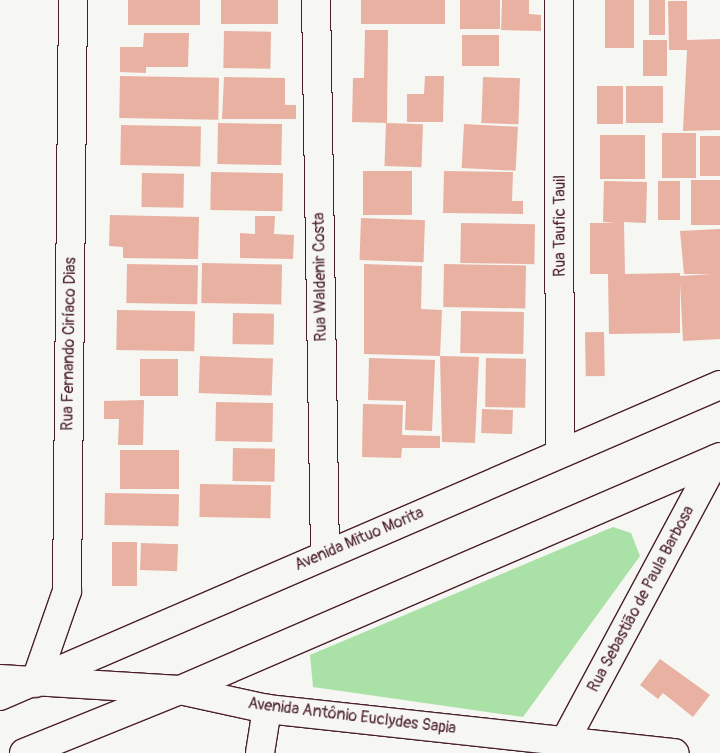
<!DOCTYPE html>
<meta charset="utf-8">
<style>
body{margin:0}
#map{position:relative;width:720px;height:753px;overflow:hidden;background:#f6f6f2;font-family:Pangolin,sans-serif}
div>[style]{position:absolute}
.green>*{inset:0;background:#a9e1a6}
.building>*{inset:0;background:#e9b1a1;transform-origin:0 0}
.roads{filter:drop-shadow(1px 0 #4a1f2b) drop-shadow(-1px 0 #4a1f2b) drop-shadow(0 1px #4a1f2b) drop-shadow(0 -1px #4a1f2b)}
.street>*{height:28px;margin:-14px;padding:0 14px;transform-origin:14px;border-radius:14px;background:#f6f6f2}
.secondary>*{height:28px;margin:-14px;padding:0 14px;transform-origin:14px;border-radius:14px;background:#f6f6f2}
span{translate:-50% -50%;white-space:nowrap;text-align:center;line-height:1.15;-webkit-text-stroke:4px #f6f6f2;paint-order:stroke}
.street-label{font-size:16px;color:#4a1f2b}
</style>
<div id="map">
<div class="green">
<i style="clip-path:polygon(613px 527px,631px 533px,640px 556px,523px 717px,313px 687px,310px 655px)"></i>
</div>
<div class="building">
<i style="left:128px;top:0;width:72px;height:25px"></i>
<i style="left:221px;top:0;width:57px;height:24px"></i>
<i style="left:361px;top:0;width:84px;height:24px"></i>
<i style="left:460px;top:0;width:40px;height:29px"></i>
<i style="clip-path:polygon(502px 0,529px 0,529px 14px,541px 15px,541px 31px,501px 30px)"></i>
<i style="left:605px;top:0;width:29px;height:48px"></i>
<i style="left:649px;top:0;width:16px;height:35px"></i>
<i style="clip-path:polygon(668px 1px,687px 1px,687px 40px,720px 39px,720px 130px,683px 131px,687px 50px,669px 50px)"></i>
<i style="clip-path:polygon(365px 30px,388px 30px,387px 123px,352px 122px,353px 78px,364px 78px)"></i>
<i style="left:224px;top:31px;width:47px;height:37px;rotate:1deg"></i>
<i style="clip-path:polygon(144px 33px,189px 33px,188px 67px,146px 67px,146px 73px,120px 72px,120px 47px,143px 47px)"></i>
<i style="left:462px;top:35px;width:37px;height:31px"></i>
<i style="left:667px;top:40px;width:36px;height:24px;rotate:90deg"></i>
<i style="left:120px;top:76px;width:99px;height:42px;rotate:1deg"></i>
<i style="clip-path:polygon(425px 76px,444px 76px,443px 122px,407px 122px,407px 94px,424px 94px)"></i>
<i style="clip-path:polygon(224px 77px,285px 78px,285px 105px,296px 105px,296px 119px,222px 119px)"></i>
<i style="left:483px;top:77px;width:37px;height:46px;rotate:2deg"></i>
<i style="left:597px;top:86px;width:26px;height:38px"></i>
<i style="left:626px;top:86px;width:37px;height:37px"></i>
<i style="left:218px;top:123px;width:64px;height:41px;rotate:1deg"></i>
<i style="left:386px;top:123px;width:37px;height:43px;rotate:2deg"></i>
<i style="left:464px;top:124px;width:54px;height:44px;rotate:3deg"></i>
<i style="left:121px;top:125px;width:80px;height:40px;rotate:1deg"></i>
<i style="left:662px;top:133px;width:34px;height:45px"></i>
<i style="left:600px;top:135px;width:45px;height:44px"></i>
<i style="left:700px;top:136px;width:20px;height:40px"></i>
<i style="left:363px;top:171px;width:49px;height:44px"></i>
<i style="clip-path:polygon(444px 171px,513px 172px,512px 201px,523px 201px,523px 214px,443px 213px)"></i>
<i style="left:211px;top:172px;width:72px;height:38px;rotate:1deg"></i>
<i style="left:142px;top:173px;width:42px;height:34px;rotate:1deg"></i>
<i style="left:720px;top:180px;width:45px;height:29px;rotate:90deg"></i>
<i style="clip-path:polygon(604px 181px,647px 182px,646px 223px,624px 222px,625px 274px,680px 273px,680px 276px,712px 274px,684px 274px,680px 231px,720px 229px,720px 339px,683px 341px,680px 283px,680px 333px,609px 334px,608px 274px,590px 274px,590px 223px,616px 223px,603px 222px)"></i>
<i style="left:658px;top:181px;width:22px;height:39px"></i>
<i style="clip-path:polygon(110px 215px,199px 217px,198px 259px,123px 258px,123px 247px,109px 246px)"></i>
<i style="clip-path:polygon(255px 216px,275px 216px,274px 234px,294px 235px,293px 259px,240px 258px,240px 233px,255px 234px)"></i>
<i style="left:361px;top:218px;width:64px;height:42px;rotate:2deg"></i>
<i style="left:461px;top:223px;width:74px;height:40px;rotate:1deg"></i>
<i style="left:202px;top:263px;width:80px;height:40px;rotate:1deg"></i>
<i style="left:127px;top:264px;width:71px;height:39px;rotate:1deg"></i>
<i style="clip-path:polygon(364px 264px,422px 266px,421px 309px,442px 310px,440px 356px,479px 357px,475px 443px,442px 442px,440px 356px,364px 354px)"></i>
<i style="left:444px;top:264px;width:82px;height:43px;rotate:1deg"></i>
<i style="left:117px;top:310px;width:78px;height:40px;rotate:1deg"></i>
<i style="left:461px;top:311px;width:63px;height:42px;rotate:1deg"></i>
<i style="left:233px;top:313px;width:41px;height:31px;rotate:1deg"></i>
<i style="left:604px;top:332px;width:44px;height:19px;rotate:89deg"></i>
<i style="left:200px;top:356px;width:73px;height:37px;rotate:2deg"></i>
<i style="clip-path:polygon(369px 358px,435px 360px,432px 431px,405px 430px,406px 401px,368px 400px)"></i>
<i style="left:486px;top:358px;width:40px;height:49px;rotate:1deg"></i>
<i style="left:140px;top:359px;width:38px;height:37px"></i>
<i style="clip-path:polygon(144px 400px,143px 445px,118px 445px,119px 419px,104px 419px,104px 401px)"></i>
<i style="left:216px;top:402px;width:57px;height:39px;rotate:1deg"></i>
<i style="clip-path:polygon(363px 404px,403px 405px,402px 435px,440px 436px,440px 448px,402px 448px,401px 458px,362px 457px)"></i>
<i style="left:482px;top:409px;width:31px;height:24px;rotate:2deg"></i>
<i style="left:233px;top:448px;width:42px;height:33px;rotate:1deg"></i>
<i style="left:120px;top:450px;width:59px;height:39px"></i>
<i style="left:200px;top:484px;width:71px;height:33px;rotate:1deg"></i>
<i style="left:105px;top:493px;width:74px;height:32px;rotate:1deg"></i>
<i style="left:112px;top:542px;width:25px;height:44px"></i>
<i style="left:141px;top:543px;width:37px;height:27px;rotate:2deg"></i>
<i style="clip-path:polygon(660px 659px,710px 695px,693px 717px,663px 693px,658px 699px,640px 685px)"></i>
</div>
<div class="roads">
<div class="street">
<i style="left:316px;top:0;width:553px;rotate:89.07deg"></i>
<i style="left:559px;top:0;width:453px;rotate:89.9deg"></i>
<i style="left:0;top:679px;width:180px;rotate:3.5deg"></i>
<i style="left:180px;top:690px;width:89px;rotate:12.3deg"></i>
<i style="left:267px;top:709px;width:410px;rotate:6.2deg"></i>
<i style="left:35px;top:683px;width:97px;rotate:-70.8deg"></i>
<i style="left:67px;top:591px;width:591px;rotate:-89.42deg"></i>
<i style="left:566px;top:739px;width:318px;rotate:-61.8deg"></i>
<i style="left:260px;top:753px;width:45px;rotate:-81deg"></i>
</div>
<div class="secondary">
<i style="left:0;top:696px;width:784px;rotate:-23.36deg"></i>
<i style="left:24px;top:753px;width:168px;rotate:-22deg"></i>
<i style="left:180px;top:690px;width:588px;rotate:-23.34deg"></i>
</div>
</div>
<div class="street-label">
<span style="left:560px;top:226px;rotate:-90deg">Rua Taufic Tauil</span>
<span style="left:320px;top:277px;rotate:-91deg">Rua Waldenir Costa</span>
<span style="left:69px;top:344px;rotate:-89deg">Rua Fernando Ciríaco Dias</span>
<span style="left:359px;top:539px;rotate:-23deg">Avenida Mituo Morita</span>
<span style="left:641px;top:599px;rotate:-62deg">Rua Sebastião de Paula Barbosa</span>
<span style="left:352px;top:716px;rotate:7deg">Avenida Antônio Euclydes Sapia</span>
</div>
</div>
